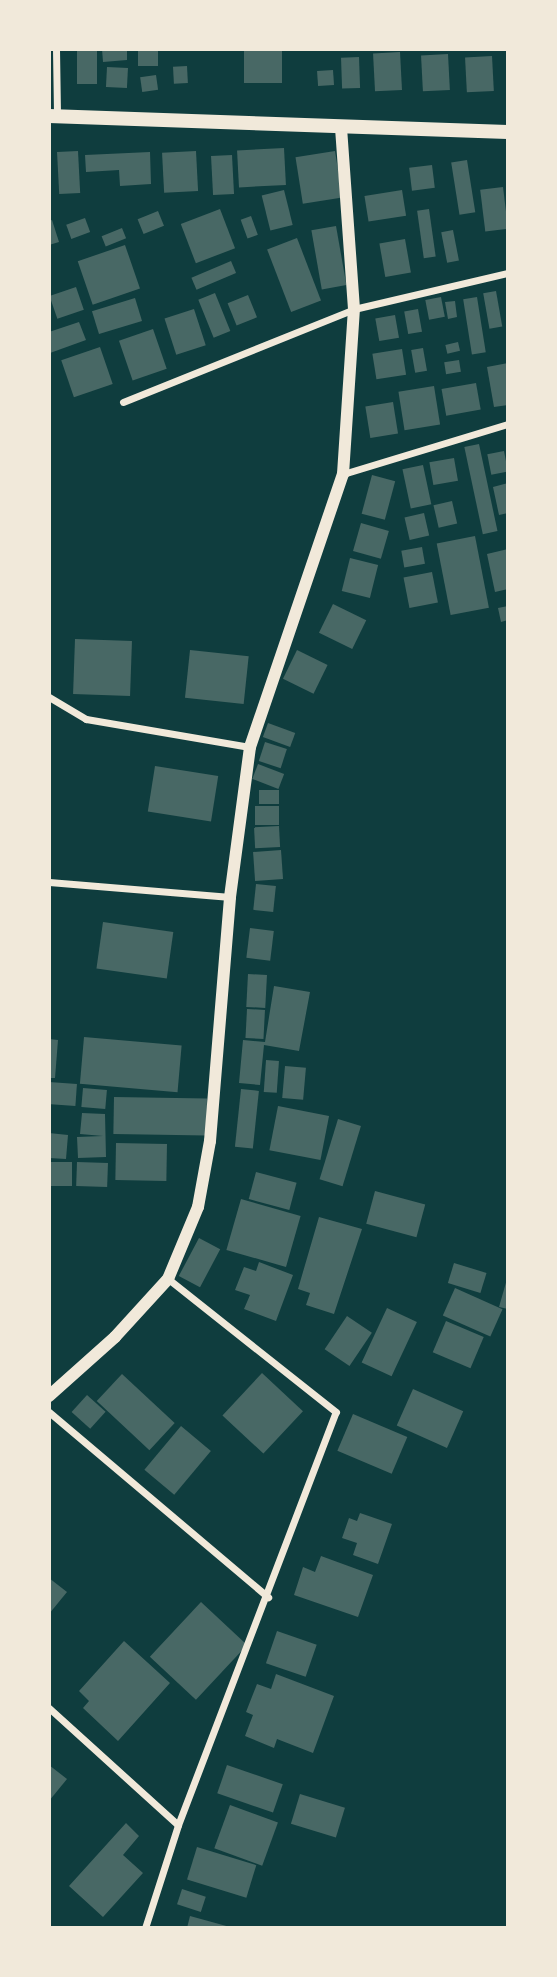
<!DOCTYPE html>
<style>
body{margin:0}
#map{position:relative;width:557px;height:1977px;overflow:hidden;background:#0f3d3e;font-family:"Noto Sans",sans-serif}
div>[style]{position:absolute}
.building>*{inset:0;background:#486865;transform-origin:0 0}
.minor>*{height:7px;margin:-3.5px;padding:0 3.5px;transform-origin:3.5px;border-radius:3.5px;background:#f1e9da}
.tertiary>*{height:12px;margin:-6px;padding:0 6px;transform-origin:6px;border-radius:6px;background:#f1e9da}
.secondary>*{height:14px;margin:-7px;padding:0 7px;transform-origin:7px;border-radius:7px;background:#f1e9da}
span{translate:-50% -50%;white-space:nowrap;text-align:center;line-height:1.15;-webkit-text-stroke:7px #f1e9da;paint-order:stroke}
.frame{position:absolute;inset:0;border:51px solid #f1e9da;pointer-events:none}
</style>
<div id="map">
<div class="building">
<i style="left:77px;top:49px;width:20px;height:35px"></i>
<i style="clip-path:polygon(102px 49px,127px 49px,127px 60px,103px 62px)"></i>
<i style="left:138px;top:49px;width:20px;height:17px"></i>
<i style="left:244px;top:49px;width:38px;height:34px"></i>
<i style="left:400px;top:52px;width:38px;height:27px;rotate:87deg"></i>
<i style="left:448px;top:54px;width:36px;height:27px;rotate:87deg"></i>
<i style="left:492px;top:56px;width:35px;height:27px;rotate:87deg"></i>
<i style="left:359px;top:57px;width:31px;height:18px;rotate:88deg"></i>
<i style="left:187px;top:66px;width:17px;height:14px;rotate:87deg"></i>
<i style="left:107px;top:67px;width:21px;height:20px;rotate:3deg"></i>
<i style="left:333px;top:70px;width:15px;height:16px;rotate:86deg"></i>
<i style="left:156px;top:75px;width:15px;height:16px;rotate:82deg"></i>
<i style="left:284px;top:148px;width:37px;height:47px;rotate:87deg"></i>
<i style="left:78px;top:151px;width:42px;height:21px;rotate:87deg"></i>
<i style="left:196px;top:151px;width:40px;height:34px;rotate:87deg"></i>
<i style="left:335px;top:151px;width:47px;height:40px;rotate:81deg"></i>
<i style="clip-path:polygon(150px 152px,151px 184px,120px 186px,119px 170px,86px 172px,85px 155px)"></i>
<i style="left:232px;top:155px;width:39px;height:21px;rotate:87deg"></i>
<i style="left:467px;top:160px;width:53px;height:16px;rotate:81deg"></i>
<i style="left:432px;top:165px;width:23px;height:23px;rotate:83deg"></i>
<i style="left:503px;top:187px;width:42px;height:23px;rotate:83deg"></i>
<i style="left:284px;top:190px;width:36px;height:23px;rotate:76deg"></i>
<i style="left:402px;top:190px;width:26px;height:38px;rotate:81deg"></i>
<i style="left:220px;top:209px;width:42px;height:42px;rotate:69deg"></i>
<i style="left:429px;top:209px;width:48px;height:12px;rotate:82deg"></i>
<i style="left:158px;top:211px;width:16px;height:22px;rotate:68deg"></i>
<i style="left:251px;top:216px;width:20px;height:11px;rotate:70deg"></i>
<i style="left:85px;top:218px;width:15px;height:20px;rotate:70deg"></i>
<i style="clip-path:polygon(52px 220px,59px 242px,49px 245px,49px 221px)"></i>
<i style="left:336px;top:226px;width:60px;height:25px;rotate:80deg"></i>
<i style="left:122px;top:228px;width:11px;height:22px;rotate:68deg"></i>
<i style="left:453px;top:230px;width:31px;height:12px;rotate:79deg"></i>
<i style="left:297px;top:238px;width:67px;height:32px;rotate:69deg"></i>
<i style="left:405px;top:239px;width:34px;height:26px;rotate:80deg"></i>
<i style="left:125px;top:245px;width:46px;height:50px;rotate:71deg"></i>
<i style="left:231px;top:261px;width:13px;height:43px;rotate:67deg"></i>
<i style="left:76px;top:287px;width:24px;height:28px;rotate:71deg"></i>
<i style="left:496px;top:291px;width:36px;height:13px;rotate:80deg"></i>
<i style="left:215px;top:293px;width:41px;height:18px;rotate:68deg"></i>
<i style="left:248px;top:295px;width:24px;height:22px;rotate:68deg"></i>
<i style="left:441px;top:297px;width:20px;height:16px;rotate:79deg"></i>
<i style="left:477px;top:297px;width:56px;height:14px;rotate:81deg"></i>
<i style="left:135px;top:298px;width:24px;height:45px;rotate:73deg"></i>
<i style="clip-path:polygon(455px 301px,457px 317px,448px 319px,445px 302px)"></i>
<i style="left:194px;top:309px;width:38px;height:31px;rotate:72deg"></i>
<i style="left:418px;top:309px;width:23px;height:14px;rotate:80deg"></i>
<i style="left:395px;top:315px;width:23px;height:20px;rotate:80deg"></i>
<i style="clip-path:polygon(79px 322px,86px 340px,50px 353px,49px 332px)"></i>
<i style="left:153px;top:329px;width:42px;height:36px;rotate:71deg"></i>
<i style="left:458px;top:342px;width:9px;height:13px;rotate:77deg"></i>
<i style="left:100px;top:347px;width:39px;height:41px;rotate:71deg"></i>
<i style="left:423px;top:348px;width:23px;height:12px;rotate:80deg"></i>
<i style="left:402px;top:349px;width:26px;height:30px;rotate:81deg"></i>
<i style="left:459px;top:360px;width:12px;height:15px;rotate:81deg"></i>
<i style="clip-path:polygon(508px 363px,508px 405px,494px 407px,487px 367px)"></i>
<i style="left:476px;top:383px;width:27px;height:35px;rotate:80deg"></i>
<i style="left:434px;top:386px;width:39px;height:36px;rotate:81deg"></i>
<i style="left:393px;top:402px;width:32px;height:28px;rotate:81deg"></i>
<i style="left:479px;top:444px;width:89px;height:15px;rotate:78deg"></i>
<i style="left:504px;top:451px;width:21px;height:17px;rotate:79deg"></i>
<i style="left:454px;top:458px;width:23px;height:25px;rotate:80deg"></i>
<i style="left:423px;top:465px;width:40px;height:21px;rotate:78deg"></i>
<i style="left:372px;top:475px;width:24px;height:40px;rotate:15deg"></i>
<i style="clip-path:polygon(508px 483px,508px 513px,499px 515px,493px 487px)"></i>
<i style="left:452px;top:501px;width:23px;height:19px;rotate:77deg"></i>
<i style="left:424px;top:513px;width:23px;height:20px;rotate:77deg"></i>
<i style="left:361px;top:523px;width:29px;height:29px;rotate:16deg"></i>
<i style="left:475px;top:536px;width:73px;height:39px;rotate:79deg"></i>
<i style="left:422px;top:547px;width:17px;height:21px;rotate:80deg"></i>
<i style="clip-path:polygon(508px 549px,508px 589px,495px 592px,487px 554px)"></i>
<i style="left:350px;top:558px;width:29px;height:34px;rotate:14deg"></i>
<i style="left:432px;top:572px;width:31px;height:29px;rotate:79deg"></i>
<i style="left:333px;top:604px;width:37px;height:32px;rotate:26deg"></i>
<i style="clip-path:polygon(508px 606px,508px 620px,501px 622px,498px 608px)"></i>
<i style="left:75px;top:639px;width:57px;height:55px;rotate:2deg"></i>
<i style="left:190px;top:650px;width:59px;height:48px;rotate:6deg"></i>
<i style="left:297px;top:650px;width:34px;height:32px;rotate:26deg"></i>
<i style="left:268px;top:723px;width:29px;height:15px;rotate:20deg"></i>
<i style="left:265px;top:742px;width:23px;height:20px;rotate:18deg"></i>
<i style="left:258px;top:764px;width:28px;height:16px;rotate:21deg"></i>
<i style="left:155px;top:766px;width:64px;height:46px;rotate:9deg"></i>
<i style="left:259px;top:790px;width:20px;height:14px"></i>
<i style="left:255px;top:806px;width:24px;height:19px"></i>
<i style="left:279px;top:826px;width:21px;height:25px;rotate:87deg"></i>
<i style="left:281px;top:850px;width:29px;height:28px;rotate:86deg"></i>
<i style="left:256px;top:884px;width:20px;height:26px;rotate:6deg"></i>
<i style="left:103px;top:922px;width:71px;height:47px;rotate:8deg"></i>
<i style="left:250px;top:928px;width:24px;height:30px;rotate:7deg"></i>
<i style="left:248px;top:974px;width:19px;height:33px;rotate:3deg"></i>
<i style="clip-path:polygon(274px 986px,310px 992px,299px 1051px,264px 1045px,260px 1085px,239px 1083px,243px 1040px,265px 1042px)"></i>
<i style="left:247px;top:1009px;width:18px;height:29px;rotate:3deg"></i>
<i style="left:84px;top:1037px;width:98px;height:47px;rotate:5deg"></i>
<i style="clip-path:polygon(49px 1039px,58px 1040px,55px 1078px,49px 1078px)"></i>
<i style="left:266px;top:1060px;width:13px;height:32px;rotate:4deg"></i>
<i style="left:285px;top:1066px;width:21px;height:32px;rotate:5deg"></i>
<i style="left:49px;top:1082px;width:28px;height:22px;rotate:4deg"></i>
<i style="left:83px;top:1088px;width:24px;height:19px;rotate:5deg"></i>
<i style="left:241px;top:1089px;width:18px;height:58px;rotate:6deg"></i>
<i style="left:114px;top:1097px;width:93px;height:37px;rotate:1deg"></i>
<i style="left:278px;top:1106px;width:52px;height:45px;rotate:11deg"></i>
<i style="clip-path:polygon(82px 1113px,105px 1114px,106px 1157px,78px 1158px,77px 1137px,103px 1136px,80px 1134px)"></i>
<i style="left:338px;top:1119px;width:24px;height:63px;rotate:17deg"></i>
<i style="clip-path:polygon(49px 1133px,68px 1135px,66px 1159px,49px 1158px)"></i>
<i style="left:116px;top:1143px;width:51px;height:37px;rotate:1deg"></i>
<i style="left:49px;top:1162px;width:23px;height:24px"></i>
<i style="left:77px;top:1162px;width:31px;height:24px;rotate:2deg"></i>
<i style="left:256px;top:1172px;width:42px;height:28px;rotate:15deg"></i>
<i style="left:375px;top:1191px;width:52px;height:34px;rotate:15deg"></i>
<i style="left:241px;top:1199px;width:62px;height:53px;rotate:16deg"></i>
<i style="clip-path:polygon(319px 1217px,362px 1229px,334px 1314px,306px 1305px,310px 1293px,298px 1289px)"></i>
<i style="left:199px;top:1238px;width:24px;height:43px;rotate:28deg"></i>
<i style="clip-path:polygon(259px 1262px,293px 1275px,276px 1321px,244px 1309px,250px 1295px,235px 1290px,244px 1267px,256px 1271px)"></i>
<i style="left:454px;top:1263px;width:34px;height:21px;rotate:17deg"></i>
<i style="clip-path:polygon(507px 1279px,508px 1279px,508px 1309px,499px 1307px)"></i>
<i style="left:455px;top:1288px;width:52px;height:30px;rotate:24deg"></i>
<i style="left:387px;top:1308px;width:33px;height:60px;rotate:25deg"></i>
<i style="left:347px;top:1316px;width:30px;height:40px;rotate:34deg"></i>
<i style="left:446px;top:1321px;width:41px;height:34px;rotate:23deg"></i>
<i style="left:262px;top:1373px;width:56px;height:58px;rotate:43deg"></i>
<i style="left:122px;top:1374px;width:72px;height:37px;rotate:43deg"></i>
<i style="left:413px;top:1389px;width:55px;height:40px;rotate:24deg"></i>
<i style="left:87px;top:1395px;width:25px;height:23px;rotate:42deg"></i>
<i style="left:353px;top:1414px;width:59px;height:40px;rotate:23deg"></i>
<i style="left:181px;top:1426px;width:39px;height:57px;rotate:40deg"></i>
<i style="clip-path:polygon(360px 1513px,392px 1524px,378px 1564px,353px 1555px,357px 1543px,342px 1538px,349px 1518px,357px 1521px)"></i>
<i style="clip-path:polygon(321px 1556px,373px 1575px,358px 1617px,294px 1595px,303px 1567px,315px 1572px)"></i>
<i style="clip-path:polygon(49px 1578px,67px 1592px,49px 1614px)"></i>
<i style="left:201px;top:1602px;width:63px;height:75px;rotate:43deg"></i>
<i style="left:277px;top:1631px;width:42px;height:34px;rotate:19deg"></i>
<i style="clip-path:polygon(124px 1641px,170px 1683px,118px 1741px,83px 1708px,89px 1701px,79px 1691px)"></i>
<i style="clip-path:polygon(276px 1674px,334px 1696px,313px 1753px,277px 1739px,274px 1748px,245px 1736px,253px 1715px,246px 1712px,257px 1684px,271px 1689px)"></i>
<i style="clip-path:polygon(49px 1765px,67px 1779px,49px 1801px)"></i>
<i style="left:227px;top:1765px;width:59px;height:30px;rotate:19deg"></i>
<i style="left:300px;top:1794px;width:47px;height:31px;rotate:17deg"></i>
<i style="left:230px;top:1805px;width:51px;height:46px;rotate:20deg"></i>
<i style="clip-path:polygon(126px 1823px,139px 1836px,123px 1855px,143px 1873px,103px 1917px,69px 1886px)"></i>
<i style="left:197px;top:1847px;width:62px;height:34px;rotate:17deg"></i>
<i style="left:182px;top:1889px;width:25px;height:16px;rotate:18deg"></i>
<i style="clip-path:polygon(190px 1916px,230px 1927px,229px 1928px,187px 1928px)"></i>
</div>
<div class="minor">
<i style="left:56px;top:49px;width:67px;rotate:89.1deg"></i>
<i style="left:123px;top:402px;width:249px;rotate:-21.9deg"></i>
<i style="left:354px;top:309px;width:158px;rotate:-13.2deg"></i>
<i style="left:343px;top:474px;width:172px;rotate:-16.9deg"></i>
<i style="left:49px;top:697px;width:43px;rotate:30.7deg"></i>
<i style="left:86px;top:719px;width:166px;rotate:9.7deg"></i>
<i style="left:49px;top:882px;width:182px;rotate:4.7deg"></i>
<i style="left:49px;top:1412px;width:287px;rotate:40.2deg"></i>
<i style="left:49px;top:1708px;width:174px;rotate:42.2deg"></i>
<i style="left:145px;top:1928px;width:108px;rotate:-72.2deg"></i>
<i style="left:178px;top:1825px;width:442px;rotate:-69.1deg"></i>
<i style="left:336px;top:1412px;width:214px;rotate:-141.6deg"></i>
</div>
<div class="tertiary">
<i style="left:49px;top:1396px;width:89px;rotate:-41.8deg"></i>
<i style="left:115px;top:1337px;width:79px;rotate:-47.6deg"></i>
<i style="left:168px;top:1279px;width:78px;rotate:-67.4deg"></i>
<i style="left:198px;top:1207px;width:67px;rotate:-79.7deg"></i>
<i style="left:210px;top:1141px;width:245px;rotate:-85.3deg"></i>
<i style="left:230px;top:897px;width:151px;rotate:-82.4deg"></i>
<i style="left:250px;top:747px;width:288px;rotate:-71.2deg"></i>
<i style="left:343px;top:474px;width:165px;rotate:-86.2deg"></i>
<i style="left:354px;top:309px;width:180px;rotate:-94.1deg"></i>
</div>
<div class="secondary">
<i style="left:49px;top:116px;width:459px;rotate:2deg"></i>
</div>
<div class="frame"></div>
</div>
